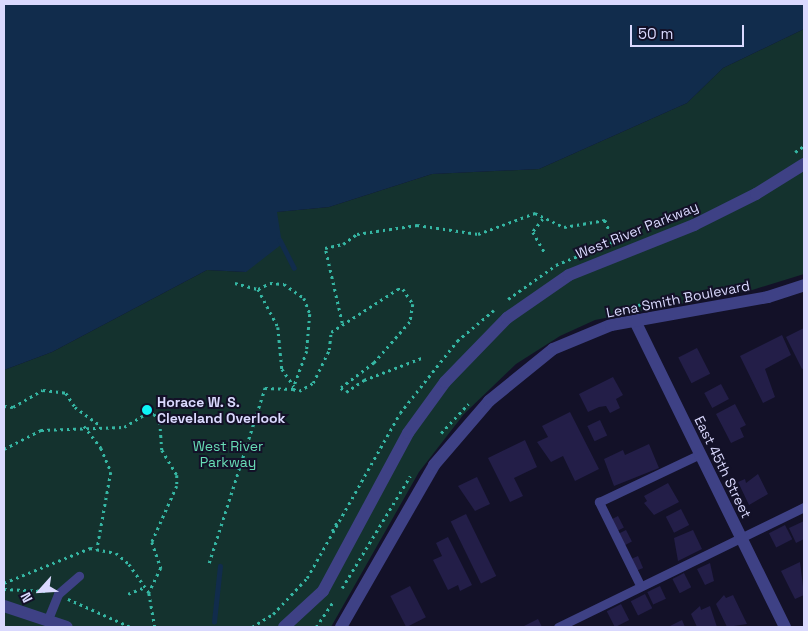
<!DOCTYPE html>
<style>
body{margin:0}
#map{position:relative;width:808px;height:631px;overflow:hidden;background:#131128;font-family:"Space Grotesk",sans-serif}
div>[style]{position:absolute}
.green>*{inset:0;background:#14322e}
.water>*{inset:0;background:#112c4c}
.stream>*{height:4.5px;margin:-2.25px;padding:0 2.25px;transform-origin:2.25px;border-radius:2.25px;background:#112c4c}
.building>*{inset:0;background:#231e48;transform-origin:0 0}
.path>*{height:2.5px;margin-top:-1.25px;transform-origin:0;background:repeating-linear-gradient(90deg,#35b6a3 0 2.5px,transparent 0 6.5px)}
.lane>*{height:9px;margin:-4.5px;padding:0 4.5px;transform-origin:4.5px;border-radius:4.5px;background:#3e4185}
.street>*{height:12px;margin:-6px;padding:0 6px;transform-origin:6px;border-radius:6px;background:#3e4185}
.dots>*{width:14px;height:14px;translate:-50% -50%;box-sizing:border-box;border:2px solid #131128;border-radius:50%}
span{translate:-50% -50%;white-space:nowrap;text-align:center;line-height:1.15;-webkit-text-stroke:4px #131128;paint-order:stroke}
.street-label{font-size:14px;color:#dad9fe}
.poi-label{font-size:14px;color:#dad9fe;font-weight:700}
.left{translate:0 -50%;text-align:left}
.park-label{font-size:14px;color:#67dcb5}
.frame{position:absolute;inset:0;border:5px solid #dad9fe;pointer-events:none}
.north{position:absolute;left:15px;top:566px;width:50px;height:50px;-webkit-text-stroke:4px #131128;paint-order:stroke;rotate:244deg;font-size:14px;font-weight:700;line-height:20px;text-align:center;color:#dad9fe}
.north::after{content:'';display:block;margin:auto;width:18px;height:22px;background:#dad9fe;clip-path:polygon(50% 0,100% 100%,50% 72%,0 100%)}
.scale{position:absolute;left:630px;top:25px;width:114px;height:22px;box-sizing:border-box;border:2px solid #dad9fe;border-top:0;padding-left:6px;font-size:15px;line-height:18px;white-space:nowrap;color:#dad9fe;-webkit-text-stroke:4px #131128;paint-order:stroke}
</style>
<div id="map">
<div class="green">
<i style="clip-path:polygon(804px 29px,804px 274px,749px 291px,595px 320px,560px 336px,516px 364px,464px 414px,419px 472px,331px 627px,4px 627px,4px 370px,52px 352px,207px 270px,246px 272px,276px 212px,329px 207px,432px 174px,539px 169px,687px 103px,723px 68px)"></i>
</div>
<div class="water">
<i style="clip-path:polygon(4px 4px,804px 4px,804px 29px,723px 68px,687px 103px,539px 169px,432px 174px,329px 207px,277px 212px,282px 244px,246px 272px,207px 270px,52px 352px,4px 370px)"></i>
</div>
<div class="stream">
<i style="left:280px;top:240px;width:31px;rotate:63deg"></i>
<i style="left:214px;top:622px;width:56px;rotate:-83.9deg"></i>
</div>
<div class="building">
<i style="clip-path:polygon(804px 328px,804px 368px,802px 369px,786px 337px)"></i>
<i style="clip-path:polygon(782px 335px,791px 355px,765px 369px,775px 397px,763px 403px,740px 356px)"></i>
<i style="left:697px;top:348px;width:29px;height:21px;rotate:63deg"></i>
<i style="clip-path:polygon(613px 377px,623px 395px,616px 399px,620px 408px,610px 413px,606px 406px,599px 407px,588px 412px,579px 394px)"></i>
<i style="left:721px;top:384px;width:17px;height:19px;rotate:62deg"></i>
<i style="clip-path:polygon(735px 404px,746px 425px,740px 428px,744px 437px,731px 443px,716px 414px)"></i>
<i style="clip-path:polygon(570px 412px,599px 469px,575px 481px,563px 456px,551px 462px,537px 442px,548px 437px,542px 426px)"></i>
<i style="left:600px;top:420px;width:17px;height:14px;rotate:65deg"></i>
<i style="clip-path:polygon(525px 440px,537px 467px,514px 478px,523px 496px,510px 502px,488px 458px)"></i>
<i style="clip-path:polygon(649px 444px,659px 468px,614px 486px,604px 459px,623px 450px,625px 455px)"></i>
<i style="clip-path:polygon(758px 474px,768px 494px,749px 505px,738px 482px,745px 479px,746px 483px)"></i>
<i style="clip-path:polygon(477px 477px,490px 504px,475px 511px,458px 486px)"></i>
<i style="clip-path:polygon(668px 483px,679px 502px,654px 515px,644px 503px,647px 501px,644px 496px)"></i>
<i style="left:681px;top:509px;width:18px;height:17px;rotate:63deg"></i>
<i style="left:466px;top:514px;width:69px;height:17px;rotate:64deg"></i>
<i style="left:618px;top:516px;width:13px;height:8px;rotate:63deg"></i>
<i style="clip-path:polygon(804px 521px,804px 539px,796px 543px,789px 528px)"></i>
<i style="left:785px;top:525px;width:16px;height:18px;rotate:63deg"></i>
<i style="left:626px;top:530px;width:13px;height:9px;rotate:63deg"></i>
<i style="clip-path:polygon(693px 530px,702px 549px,678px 561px,674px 538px)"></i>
<i style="clip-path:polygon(448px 537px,472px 585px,460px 591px,458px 585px,448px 590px,433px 560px,442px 556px,436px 543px)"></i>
<i style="left:638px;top:556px;width:13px;height:8px;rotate:67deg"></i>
<i style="clip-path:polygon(800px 562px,804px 595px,795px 599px,781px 571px)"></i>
<i style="clip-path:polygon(710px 563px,714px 581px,705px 585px,697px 569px)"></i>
<i style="left:684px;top:573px;width:16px;height:13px;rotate:63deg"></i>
<i style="left:410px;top:586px;width:35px;height:22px;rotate:63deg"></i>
<i style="left:660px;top:586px;width:14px;height:14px;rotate:65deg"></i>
<i style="left:645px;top:594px;width:16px;height:16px;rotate:63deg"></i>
<i style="clip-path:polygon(724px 595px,726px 598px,733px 595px,747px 624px,727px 627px,716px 604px)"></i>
<i style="left:621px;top:604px;width:18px;height:16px;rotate:63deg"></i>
<i style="clip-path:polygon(700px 606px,701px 610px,710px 606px,717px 627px,697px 627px,691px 614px)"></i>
<i style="clip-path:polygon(538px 619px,542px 627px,525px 627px,524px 626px)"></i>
<i style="clip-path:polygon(682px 620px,685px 627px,668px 627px)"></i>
</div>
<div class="path">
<i style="left:795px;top:152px;width:11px;rotate:-34deg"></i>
<i style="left:543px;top:219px;width:16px;rotate:128deg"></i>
<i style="left:533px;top:232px;width:24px;rotate:60deg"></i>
<i style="left:235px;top:283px;width:24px;rotate:15deg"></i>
<i style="left:258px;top:289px;width:13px;rotate:-27deg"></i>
<i style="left:270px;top:283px;width:14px;rotate:4deg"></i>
<i style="left:284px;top:284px;width:24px;rotate:35deg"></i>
<i style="left:304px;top:298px;width:17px;rotate:69deg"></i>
<i style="left:310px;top:314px;width:37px;rotate:95deg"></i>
<i style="left:307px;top:351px;width:40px;rotate:110.2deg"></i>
<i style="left:293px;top:389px;width:6px;rotate:18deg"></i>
<i style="left:299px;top:391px;width:16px;rotate:-30deg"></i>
<i style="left:313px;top:383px;width:37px;rotate:-64deg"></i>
<i style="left:329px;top:350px;width:18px;rotate:-84deg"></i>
<i style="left:331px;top:332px;width:80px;rotate:-32.7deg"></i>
<i style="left:398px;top:289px;width:5px"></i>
<i style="left:403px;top:289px;width:18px;rotate:56deg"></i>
<i style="left:413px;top:304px;width:18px;rotate:99deg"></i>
<i style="left:410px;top:322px;width:55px;rotate:131.3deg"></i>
<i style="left:374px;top:363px;width:41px;rotate:142.9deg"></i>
<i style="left:341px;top:388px;width:6px;rotate:39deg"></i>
<i style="left:346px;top:392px;width:22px;rotate:-34deg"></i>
<i style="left:364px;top:380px;width:64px;rotate:-21deg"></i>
<i style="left:258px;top:289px;width:43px;rotate:62.2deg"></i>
<i style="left:278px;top:327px;width:42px;rotate:84.6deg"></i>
<i style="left:282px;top:369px;width:21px;rotate:55deg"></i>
<i style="left:508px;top:299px;width:59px;rotate:-35.3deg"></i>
<i style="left:556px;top:265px;width:90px;rotate:-22.3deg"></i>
<i style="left:638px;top:305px;width:24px;rotate:-9deg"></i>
<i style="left:342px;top:323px;width:77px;rotate:-102.8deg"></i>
<i style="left:325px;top:248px;width:18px;rotate:-13deg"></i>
<i style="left:343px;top:244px;width:17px;rotate:-36deg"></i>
<i style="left:357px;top:234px;width:61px;rotate:-8.5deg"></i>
<i style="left:417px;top:225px;width:62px;rotate:8.4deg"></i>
<i style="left:478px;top:234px;width:61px;rotate:-20.2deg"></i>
<i style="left:535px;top:213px;width:32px;rotate:26deg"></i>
<i style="left:564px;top:227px;width:42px;rotate:-9.7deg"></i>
<i style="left:605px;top:220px;width:11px;rotate:68deg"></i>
<i style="left:4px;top:406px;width:9px;rotate:6deg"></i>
<i style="left:13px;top:407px;width:34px;rotate:-30deg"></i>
<i style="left:43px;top:390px;width:23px;rotate:7deg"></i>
<i style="left:66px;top:393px;width:17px;rotate:57deg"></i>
<i style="left:75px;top:407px;width:31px;rotate:36deg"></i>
<i style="left:84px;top:426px;width:28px;rotate:52deg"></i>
<i style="left:101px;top:448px;width:26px;rotate:67deg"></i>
<i style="left:111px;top:472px;width:79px;rotate:100.2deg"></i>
<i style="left:441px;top:433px;width:40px;rotate:-47deg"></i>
<i style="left:4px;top:449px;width:42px;rotate:-27.2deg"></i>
<i style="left:41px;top:430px;width:83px;rotate:-2.1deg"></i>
<i style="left:124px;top:427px;width:26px;rotate:-31deg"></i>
<i style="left:146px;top:414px;width:8px"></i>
<i style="left:154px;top:414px;width:10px;rotate:53deg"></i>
<i style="left:160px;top:422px;width:28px;rotate:86deg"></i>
<i style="left:162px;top:450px;width:29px;rotate:59deg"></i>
<i style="left:177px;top:475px;width:11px;rotate:90deg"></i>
<i style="left:177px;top:486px;width:61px;rotate:114.1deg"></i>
<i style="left:152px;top:542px;width:28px;rotate:71deg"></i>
<i style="left:161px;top:568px;width:28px;rotate:116deg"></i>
<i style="left:332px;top:531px;width:13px;rotate:-61deg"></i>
<i style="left:209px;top:563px;width:184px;rotate:-72.3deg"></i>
<i style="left:265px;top:388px;width:28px;rotate:2deg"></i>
<i style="left:4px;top:583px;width:93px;rotate:-22.1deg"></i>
<i style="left:90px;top:548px;width:26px;rotate:11deg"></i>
<i style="left:116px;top:553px;width:17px;rotate:40deg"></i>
<i style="left:129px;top:564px;width:35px;rotate:55deg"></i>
<i style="left:149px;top:593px;width:35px;rotate:80deg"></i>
<i style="left:342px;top:588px;width:131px;rotate:-58.7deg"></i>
<i style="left:4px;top:589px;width:43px;rotate:2.7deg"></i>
<i style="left:128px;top:594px;width:18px;rotate:-22deg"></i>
<i style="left:68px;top:599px;width:69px;rotate:24deg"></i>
<i style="left:252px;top:627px;width:25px;rotate:-32deg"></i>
<i style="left:273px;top:614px;width:50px;rotate:-46.6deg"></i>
<i style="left:307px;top:578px;width:189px;rotate:-60.6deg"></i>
<i style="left:400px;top:413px;width:92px;rotate:-51.6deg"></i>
<i style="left:457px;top:341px;width:48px;rotate:-40deg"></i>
<i style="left:316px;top:627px;width:29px;rotate:-56deg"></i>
</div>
<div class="lane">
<i style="left:640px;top:585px;width:93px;rotate:-116.3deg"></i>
<i style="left:599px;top:502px;width:112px;rotate:-25.4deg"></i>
<i style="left:48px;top:619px;width:27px;rotate:-68deg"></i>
<i style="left:58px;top:594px;width:28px;rotate:-41deg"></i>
<i style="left:558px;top:627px;width:274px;rotate:-26deg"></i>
</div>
<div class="street">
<i style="left:635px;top:321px;width:341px;rotate:63.9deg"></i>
<i style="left:4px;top:606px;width:66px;rotate:18.4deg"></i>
<i style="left:284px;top:627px;width:53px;rotate:-42.7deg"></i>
<i style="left:323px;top:591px;width:179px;rotate:-61.7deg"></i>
<i style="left:408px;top:433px;width:63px;rotate:-54deg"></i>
<i style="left:445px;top:382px;width:89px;rotate:-45.9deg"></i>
<i style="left:507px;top:318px;width:75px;rotate:-34.7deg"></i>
<i style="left:569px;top:275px;width:135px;rotate:-21.8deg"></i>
<i style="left:694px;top:225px;width:69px;rotate:-26.6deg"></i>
<i style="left:756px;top:194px;width:57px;rotate:-32deg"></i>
<i style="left:341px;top:627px;width:187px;rotate:-60.1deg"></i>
<i style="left:434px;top:465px;width:84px;rotate:-49.3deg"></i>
<i style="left:489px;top:401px;width:82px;rotate:-39.1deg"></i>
<i style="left:553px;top:349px;width:63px;rotate:-22.5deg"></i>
<i style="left:611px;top:325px;width:159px;rotate:-10.1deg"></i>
<i style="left:768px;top:297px;width:38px;rotate:-18deg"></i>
</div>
<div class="dots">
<i style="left:147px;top:410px;background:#0df3f6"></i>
</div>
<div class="street-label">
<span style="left:637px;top:230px;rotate:-22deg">West River Parkway</span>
<span style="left:678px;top:299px;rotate:-11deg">Lena Smith Boulevard</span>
<span style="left:723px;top:467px;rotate:64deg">East 45th Street</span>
</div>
<div class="poi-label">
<span class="left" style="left:157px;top:410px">Horace W. S.<br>Cleveland Overlook</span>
</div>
<div class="park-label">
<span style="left:228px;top:454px">West River<br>Parkway</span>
</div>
<div class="frame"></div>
<div class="north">N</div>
<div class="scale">50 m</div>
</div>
